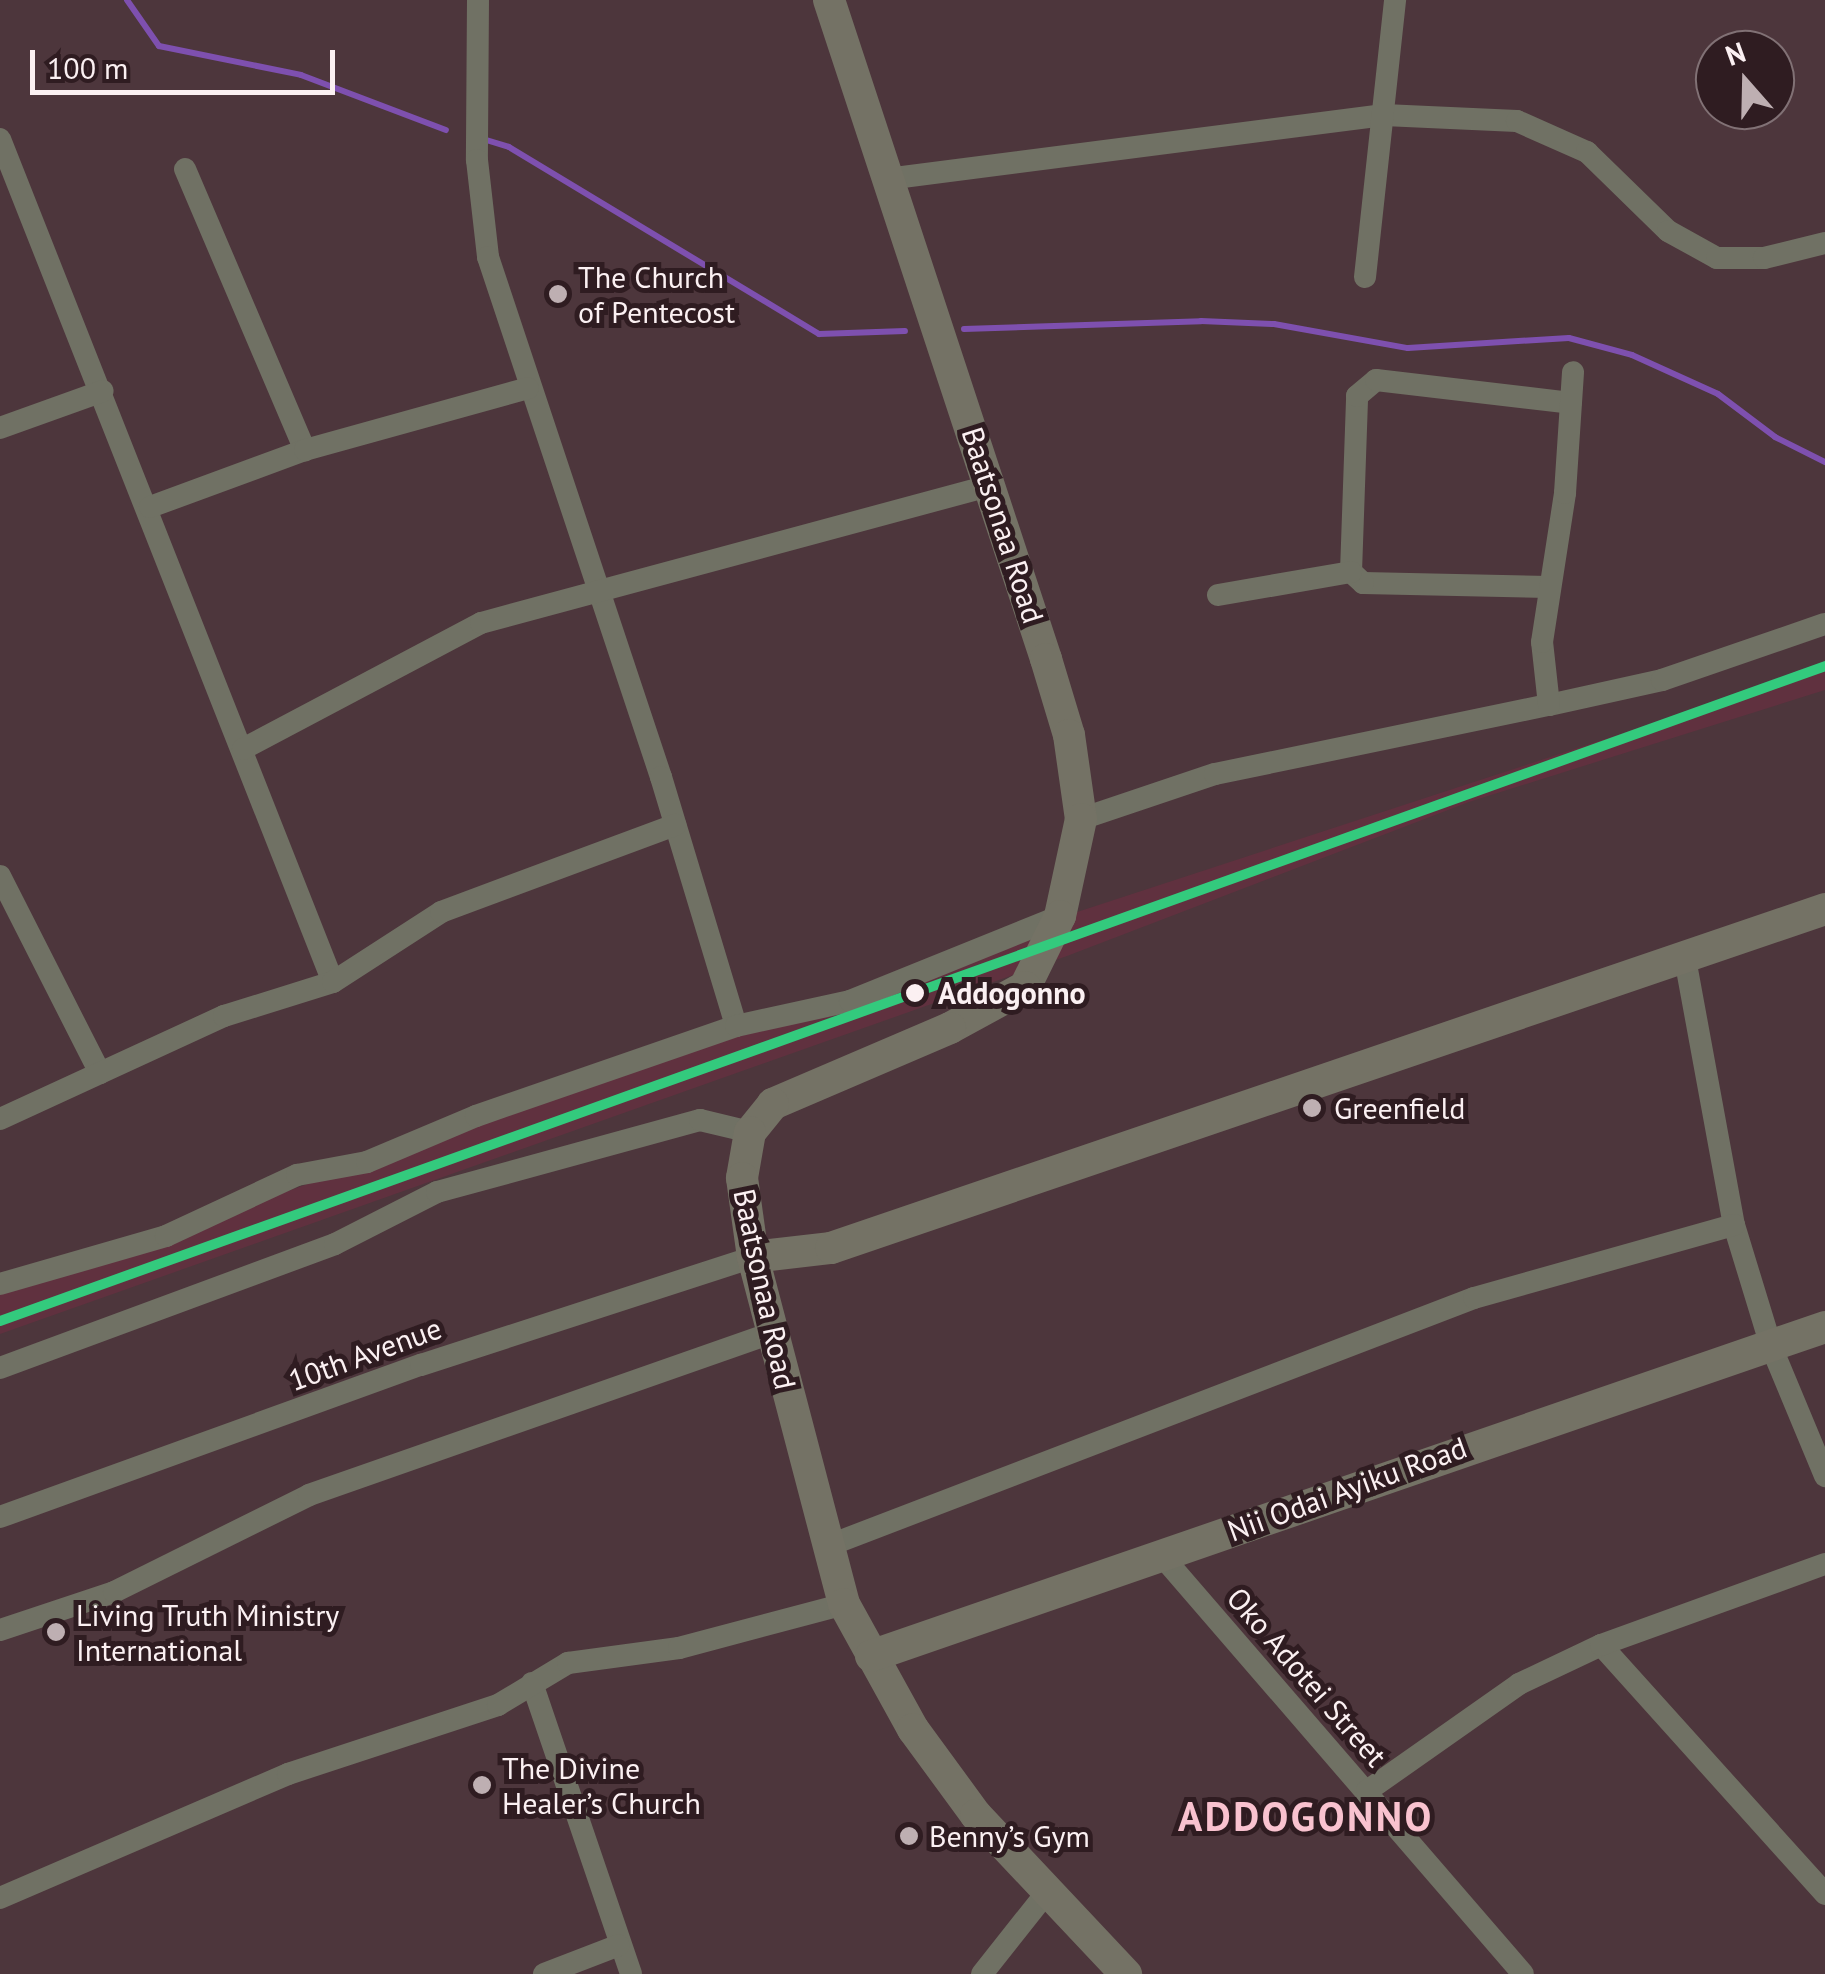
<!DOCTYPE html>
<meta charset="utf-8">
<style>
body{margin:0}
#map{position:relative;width:1825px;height:1974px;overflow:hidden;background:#4d363c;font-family:"PT Sans",sans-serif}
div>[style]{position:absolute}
.built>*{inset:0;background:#60313f}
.stream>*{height:6px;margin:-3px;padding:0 3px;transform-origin:3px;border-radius:3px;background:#7e50af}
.street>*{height:22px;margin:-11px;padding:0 11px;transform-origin:11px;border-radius:11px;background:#707164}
.secondary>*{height:32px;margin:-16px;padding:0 16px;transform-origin:16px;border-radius:16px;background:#747265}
.rail-1>*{height:10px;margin:-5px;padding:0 5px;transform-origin:5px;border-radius:5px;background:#33ca7d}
.dots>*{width:28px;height:28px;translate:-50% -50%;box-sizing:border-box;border:5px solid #2f1c21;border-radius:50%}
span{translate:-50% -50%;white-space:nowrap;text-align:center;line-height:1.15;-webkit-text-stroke:10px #2f1c21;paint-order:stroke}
.poi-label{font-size:30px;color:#fbf0f2}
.left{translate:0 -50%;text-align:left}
.street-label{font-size:30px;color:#fbf0f2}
.stop-label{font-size:30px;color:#fbf0f2;font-weight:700}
.district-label{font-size:40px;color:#f9c2cf;font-weight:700;letter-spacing:2.5px}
.north{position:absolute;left:1695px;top:30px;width:100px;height:100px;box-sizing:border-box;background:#2f1c21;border:2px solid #817175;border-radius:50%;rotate:340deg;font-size:28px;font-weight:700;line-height:40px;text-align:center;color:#fbf0f2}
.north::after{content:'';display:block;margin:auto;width:35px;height:45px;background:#beafb2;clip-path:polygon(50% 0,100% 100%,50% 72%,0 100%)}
.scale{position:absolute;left:30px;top:50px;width:305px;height:45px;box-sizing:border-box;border:5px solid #fbf0f2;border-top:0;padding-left:12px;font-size:30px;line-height:35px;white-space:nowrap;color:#fbf0f2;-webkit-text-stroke:8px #2f1c21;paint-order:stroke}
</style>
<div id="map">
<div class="built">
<i style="clip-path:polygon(1825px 667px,1825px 690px,1469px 802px,1067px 956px,0 1334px,0 1293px,1068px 915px)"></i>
</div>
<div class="stream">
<i style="left:127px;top:0;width:56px;rotate:55.2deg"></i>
<i style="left:159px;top:46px;width:145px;rotate:11.5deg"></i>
<i style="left:301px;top:75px;width:155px;rotate:20.8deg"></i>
<i style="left:483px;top:139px;width:27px;rotate:17deg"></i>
<i style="left:509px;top:147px;width:362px;rotate:31.1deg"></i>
<i style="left:819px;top:334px;width:86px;rotate:-2deg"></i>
<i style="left:964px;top:329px;width:237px;rotate:-1.9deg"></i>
<i style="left:1201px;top:321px;width:73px;rotate:2.4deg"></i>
<i style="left:1274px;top:324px;width:136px;rotate:10.2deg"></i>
<i style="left:1408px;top:348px;width:161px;rotate:-3.6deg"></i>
<i style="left:1569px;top:338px;width:65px;rotate:15.1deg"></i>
<i style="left:1632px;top:355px;width:94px;rotate:24.4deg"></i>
<i style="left:1718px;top:394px;width:71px;rotate:37deg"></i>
<i style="left:1775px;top:437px;width:56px;rotate:26.6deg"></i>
</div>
<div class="street">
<i style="left:478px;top:0;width:160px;rotate:90.4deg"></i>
<i style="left:477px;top:160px;width:98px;rotate:83.5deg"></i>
<i style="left:488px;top:257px;width:548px;rotate:71.6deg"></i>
<i style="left:661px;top:777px;width:260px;rotate:73.2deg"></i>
<i style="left:0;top:139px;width:906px;rotate:68.45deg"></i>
<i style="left:185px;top:169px;width:306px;rotate:66.9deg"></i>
<i style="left:887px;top:179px;width:501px;rotate:-7.34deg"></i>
<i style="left:1384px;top:115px;width:133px;rotate:2.6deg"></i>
<i style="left:1517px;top:121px;width:77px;rotate:23.9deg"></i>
<i style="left:1587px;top:152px;width:113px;rotate:44.3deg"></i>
<i style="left:1668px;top:231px;width:56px;rotate:28.9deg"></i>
<i style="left:1717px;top:258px;width:47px"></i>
<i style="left:1764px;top:258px;width:63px;rotate:-13.8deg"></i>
<i style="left:1365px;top:277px;width:279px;rotate:-83.8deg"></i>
<i style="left:0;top:428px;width:109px;rotate:-19.8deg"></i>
<i style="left:150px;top:507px;width:165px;rotate:-20.2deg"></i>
<i style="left:305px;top:450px;width:231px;rotate:-15.5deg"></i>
<i style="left:1549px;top:587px;width:186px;rotate:-178.8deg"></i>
<i style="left:1363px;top:583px;width:16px;rotate:-137deg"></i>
<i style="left:1351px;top:572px;width:176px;rotate:-88deg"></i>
<i style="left:1357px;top:396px;width:25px;rotate:-40deg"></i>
<i style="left:1376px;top:380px;width:196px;rotate:6.7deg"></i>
<i style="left:1218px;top:595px;width:135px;rotate:-9.8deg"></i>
<i style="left:1549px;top:705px;width:116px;rotate:-12.5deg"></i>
<i style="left:1662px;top:680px;width:172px;rotate:-19deg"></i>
<i style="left:243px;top:749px;width:269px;rotate:-27.9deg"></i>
<i style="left:481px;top:623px;width:529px;rotate:-15.11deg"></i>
<i style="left:1081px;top:819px;width:141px;rotate:-18.6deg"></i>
<i style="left:1215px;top:774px;width:341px;rotate:-11.7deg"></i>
<i style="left:1549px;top:705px;width:63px;rotate:-96.3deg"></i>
<i style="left:1542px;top:642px;width:151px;rotate:-81.2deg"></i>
<i style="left:1565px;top:493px;width:121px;rotate:-86.2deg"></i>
<i style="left:0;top:876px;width:221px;rotate:63.1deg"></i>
<i style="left:1684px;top:953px;width:277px;rotate:79.6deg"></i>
<i style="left:1734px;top:1225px;width:127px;rotate:73deg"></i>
<i style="left:1771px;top:1346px;width:141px;rotate:67.4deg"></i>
<i style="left:0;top:1119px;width:247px;rotate:-24.7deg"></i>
<i style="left:224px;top:1016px;width:114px;rotate:-17.3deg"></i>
<i style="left:333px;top:982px;width:129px;rotate:-32.9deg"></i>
<i style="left:441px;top:912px;width:250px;rotate:-20.4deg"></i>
<i style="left:0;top:1284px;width:173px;rotate:-16.1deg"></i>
<i style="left:166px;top:1236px;width:145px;rotate:-25deg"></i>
<i style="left:297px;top:1175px;width:71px;rotate:-10.5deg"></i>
<i style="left:367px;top:1162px;width:118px;rotate:-22.9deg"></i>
<i style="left:476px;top:1116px;width:275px;rotate:-19.1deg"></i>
<i style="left:736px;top:1026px;width:117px;rotate:-12.4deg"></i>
<i style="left:850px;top:1001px;width:227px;rotate:-22deg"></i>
<i style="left:0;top:1368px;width:357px;rotate:-20.3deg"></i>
<i style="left:335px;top:1244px;width:114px;rotate:-27deg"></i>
<i style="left:437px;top:1192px;width:273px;rotate:-15.3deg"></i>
<i style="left:700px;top:1120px;width:51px;rotate:13.5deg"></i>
<i style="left:0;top:1517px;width:448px;rotate:-19.9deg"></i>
<i style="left:421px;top:1365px;width:349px;rotate:-18deg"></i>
<i style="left:825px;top:1547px;width:695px;rotate:-20.99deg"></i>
<i style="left:1474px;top:1298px;width:270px;rotate:-15.7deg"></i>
<i style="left:1162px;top:1556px;width:552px;rotate:49.18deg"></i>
<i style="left:0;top:1630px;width:120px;rotate:-18.4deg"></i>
<i style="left:114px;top:1592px;width:218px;rotate:-26.4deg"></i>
<i style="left:309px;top:1495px;width:491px;rotate:-19.3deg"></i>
<i style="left:1601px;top:1645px;width:335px;rotate:48deg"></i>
<i style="left:532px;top:1683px;width:307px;rotate:71.2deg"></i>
<i style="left:1367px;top:1791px;width:186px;rotate:-35.1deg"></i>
<i style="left:1519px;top:1684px;width:91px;rotate:-25.4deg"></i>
<i style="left:1601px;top:1645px;width:238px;rotate:-19.9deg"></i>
<i style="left:0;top:1898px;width:314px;rotate:-23.3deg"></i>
<i style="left:288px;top:1774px;width:221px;rotate:-18.2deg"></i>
<i style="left:498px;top:1705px;width:82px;rotate:-31deg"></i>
<i style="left:568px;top:1663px;width:112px;rotate:-7.7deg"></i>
<i style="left:679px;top:1648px;width:171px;rotate:-14.9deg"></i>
<i style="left:544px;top:1974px;width:80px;rotate:-21.1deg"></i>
<i style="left:982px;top:1974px;width:105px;rotate:-51.6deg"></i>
</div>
<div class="secondary">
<i style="left:829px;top:0;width:694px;rotate:71.77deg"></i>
<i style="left:1046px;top:659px;width:79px;rotate:73.2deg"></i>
<i style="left:1069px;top:735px;width:85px;rotate:81.9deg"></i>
<i style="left:1081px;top:819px;width:99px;rotate:102.2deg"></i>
<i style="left:1060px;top:916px;width:79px;rotate:116.2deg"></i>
<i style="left:1025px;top:987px;width:85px;rotate:151.3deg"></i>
<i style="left:950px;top:1028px;width:193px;rotate:156.8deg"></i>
<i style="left:773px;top:1104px;width:36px;rotate:129deg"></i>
<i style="left:750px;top:1132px;width:47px;rotate:99.9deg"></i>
<i style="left:742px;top:1178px;width:80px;rotate:82.1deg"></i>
<i style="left:753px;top:1257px;width:359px;rotate:75.3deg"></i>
<i style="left:844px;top:1604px;width:143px;rotate:61.1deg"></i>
<i style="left:913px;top:1729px;width:107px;rotate:53.8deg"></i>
<i style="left:976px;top:1815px;width:219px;rotate:46.7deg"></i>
<i style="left:753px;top:1257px;width:79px;rotate:-6.6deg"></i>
<i style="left:831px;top:1248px;width:1050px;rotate:-18.83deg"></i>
<i style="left:871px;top:1656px;width:1009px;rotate:-19.03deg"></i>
</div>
<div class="rail-1">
<i style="left:0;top:1321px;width:1939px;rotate:-19.74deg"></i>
</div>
<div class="dots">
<i style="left:558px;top:294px;background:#beafb2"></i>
<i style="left:915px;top:993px;background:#fbf0f2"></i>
<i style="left:1312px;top:1108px;background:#beafb2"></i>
<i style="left:56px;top:1632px;background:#beafb2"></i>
<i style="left:482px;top:1785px;background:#beafb2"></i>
<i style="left:909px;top:1836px;background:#beafb2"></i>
</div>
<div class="poi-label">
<span class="left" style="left:578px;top:294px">The Church<br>of Pentecost</span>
<span class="left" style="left:1334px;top:1108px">Greenfield</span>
<span class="left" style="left:76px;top:1632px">Living Truth Ministry<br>International</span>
<span class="left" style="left:502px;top:1785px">The Divine<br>Healer’s Church</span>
<span class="left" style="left:929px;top:1836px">Benny’s Gym</span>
</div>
<div class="street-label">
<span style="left:1003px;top:525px;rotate:72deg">Baatsonaa Road</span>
<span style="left:765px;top:1289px;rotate:78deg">Baatsonaa Road</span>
<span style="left:365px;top:1354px;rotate:-20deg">10th Avenue</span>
<span style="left:1347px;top:1489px;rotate:-20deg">Nii Odai Ayiku Road</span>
<span style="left:1307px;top:1677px;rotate:49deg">Oko Adotei Street</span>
</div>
<div class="stop-label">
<span class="left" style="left:938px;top:993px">Addogonno</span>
</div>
<div class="district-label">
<span style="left:1306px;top:1816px">ADDOGONNO</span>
</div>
<div class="north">N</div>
<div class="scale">100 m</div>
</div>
